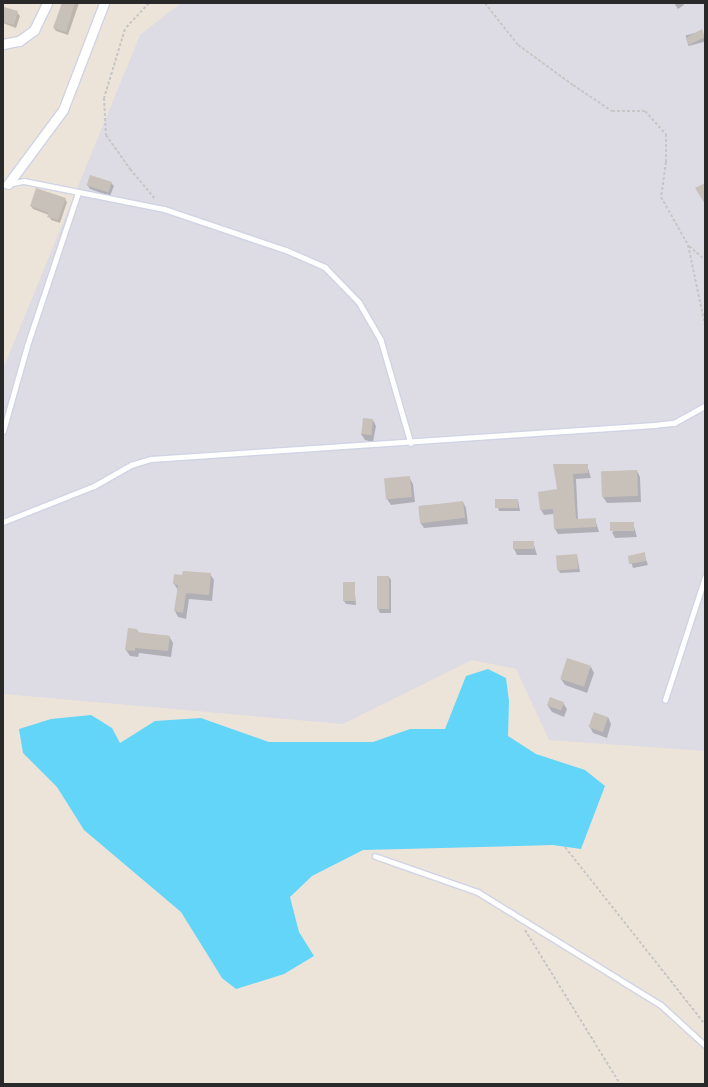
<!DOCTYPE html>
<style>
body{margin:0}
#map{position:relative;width:708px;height:1087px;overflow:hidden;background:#ede4d9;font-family:"Open Sans",sans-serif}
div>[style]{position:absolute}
.industrial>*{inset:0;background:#dddbe4}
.water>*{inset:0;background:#62d5f9}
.shadow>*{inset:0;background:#0003;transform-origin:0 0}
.building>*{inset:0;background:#c8c1b9;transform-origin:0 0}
.path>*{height:2px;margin-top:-1px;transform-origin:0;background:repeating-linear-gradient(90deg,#c7c7c7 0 3px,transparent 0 5px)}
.roads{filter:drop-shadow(1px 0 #cfd3e4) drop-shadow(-1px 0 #cfd3e4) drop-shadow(0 1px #cfd3e4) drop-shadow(0 -1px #cfd3e4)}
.lane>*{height:4.5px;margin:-2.25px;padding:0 2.25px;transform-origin:2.25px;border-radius:2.25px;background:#fff}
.street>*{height:9px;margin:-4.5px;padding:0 4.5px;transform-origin:4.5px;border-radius:4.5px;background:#fff}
span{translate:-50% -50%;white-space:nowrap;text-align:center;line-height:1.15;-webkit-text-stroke:4px #fff;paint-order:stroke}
.frame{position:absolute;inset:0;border:4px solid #292929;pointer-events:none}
</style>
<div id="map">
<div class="industrial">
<i style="clip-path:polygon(181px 3px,705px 3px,705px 751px,549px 740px,516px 669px,472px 660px,343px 724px,3px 694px,3px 369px,140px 35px)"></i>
</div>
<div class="water">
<i style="clip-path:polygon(488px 669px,506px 678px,509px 701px,508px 736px,536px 754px,585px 770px,605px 786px,581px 849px,553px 845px,363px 850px,312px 876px,290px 897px,299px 932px,314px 956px,284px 974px,236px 989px,222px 978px,181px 912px,84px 830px,57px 787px,23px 753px,19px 729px,51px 719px,91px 715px,112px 728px,120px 743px,155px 721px,201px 718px,269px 742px,373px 742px,410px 729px,445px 729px,466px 676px)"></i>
</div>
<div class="shadow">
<i style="clip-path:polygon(62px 3px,79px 3px,68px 35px,56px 31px,54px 28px)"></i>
<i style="clip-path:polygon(674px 3px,683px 3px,684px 5px,678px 9px)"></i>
<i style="clip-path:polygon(5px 8px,17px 12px,20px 16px,16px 28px,3px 23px)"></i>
<i style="left:702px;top:31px;width:11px;height:17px;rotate:75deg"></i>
<i style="clip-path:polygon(111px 183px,114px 186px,110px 196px,90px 189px,88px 186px)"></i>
<i style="clip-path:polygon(65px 199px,67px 202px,60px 223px,51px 220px,49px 215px,33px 209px,31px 206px)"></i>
<i style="clip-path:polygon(373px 420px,376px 426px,373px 442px,365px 440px,361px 434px)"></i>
<i style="clip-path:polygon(555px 465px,587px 465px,591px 478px,576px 479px,578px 520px,595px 519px,599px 532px,558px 534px,555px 529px,554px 514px,544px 515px,541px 510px,559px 490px)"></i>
<i style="clip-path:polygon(637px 471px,640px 477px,641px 502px,607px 503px,603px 497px)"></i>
<i style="clip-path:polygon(409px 477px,413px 484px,415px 502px,391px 505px,387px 499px)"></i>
<i style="clip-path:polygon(496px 500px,518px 500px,520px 511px,499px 511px)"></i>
<i style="clip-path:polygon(463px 502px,466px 508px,468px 524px,424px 528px,420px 522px,419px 506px)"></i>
<i style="clip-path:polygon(633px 523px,637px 537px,615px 538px,612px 532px)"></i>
<i style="clip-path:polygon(533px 542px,537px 555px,517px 555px,514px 549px)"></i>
<i style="clip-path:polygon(644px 554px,648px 565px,633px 568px,629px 556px)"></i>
<i style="clip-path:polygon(577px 555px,580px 572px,560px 573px,558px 569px)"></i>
<i style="clip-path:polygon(210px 574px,214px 580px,212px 601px,189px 599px,186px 619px,178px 617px,175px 611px,178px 590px,174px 584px)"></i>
<i style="clip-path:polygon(378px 577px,389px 577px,391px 580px,391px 613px,380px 613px,378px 609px)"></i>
<i style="clip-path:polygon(354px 583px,356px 605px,346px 604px,344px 601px)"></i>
<i style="clip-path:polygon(137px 630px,139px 633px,169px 636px,173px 643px,171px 657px,139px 653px,138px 657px,130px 656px,126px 650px)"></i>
<i style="clip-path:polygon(591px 667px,594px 673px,587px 693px,565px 685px,561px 679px)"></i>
<i style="clip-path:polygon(563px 703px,567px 709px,564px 717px,552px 712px,548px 706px)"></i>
<i style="clip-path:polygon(608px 717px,611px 724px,607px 738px,593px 733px,590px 727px)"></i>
</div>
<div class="building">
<i style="clip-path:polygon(62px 3px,75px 3px,66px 32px,53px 28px)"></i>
<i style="clip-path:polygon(4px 7px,18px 11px,14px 25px,3px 22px)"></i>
<i style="clip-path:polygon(702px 29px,705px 37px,689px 45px,686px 38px)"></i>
<i style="left:90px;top:175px;width:23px;height:11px;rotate:18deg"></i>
<i style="clip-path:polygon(705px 183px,705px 204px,695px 188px)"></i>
<i style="clip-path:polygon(36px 188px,66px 198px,58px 220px,47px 217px,49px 213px,30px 206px)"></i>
<i style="left:363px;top:418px;width:10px;height:16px;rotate:6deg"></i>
<i style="clip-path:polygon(553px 464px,588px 464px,588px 473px,573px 474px,576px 519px,596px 518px,596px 527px,554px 529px,553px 509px,540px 510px,538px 492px,557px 489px)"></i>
<i style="left:637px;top:470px;width:26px;height:36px;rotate:88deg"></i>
<i style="left:410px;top:476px;width:21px;height:26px;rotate:85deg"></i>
<i style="left:495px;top:499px;width:23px;height:9px"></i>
<i style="left:463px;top:501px;width:17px;height:45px;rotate:83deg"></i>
<i style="left:634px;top:522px;width:9px;height:24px;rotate:90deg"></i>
<i style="left:513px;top:541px;width:21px;height:8px"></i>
<i style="clip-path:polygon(645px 552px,646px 561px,629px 564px,628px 556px)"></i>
<i style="left:577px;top:554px;width:15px;height:21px;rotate:86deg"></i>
<i style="clip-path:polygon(183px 571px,211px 573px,209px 595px,186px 593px,183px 613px,174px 611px,178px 585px,173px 584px,174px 574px,182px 575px)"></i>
<i style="left:377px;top:576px;width:12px;height:33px"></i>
<i style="left:343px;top:582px;width:12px;height:19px"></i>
<i style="clip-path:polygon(128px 628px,137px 629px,137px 632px,170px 636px,168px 651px,135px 648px,135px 651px,125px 650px)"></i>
<i style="left:567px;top:658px;width:25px;height:22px;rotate:18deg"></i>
<i style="left:550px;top:697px;width:15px;height:9px;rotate:20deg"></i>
<i style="left:594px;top:712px;width:15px;height:16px;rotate:20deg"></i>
</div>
<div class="path">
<i style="left:149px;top:3px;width:35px;rotate:133deg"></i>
<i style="left:125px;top:29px;width:72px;rotate:106.9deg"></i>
<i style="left:104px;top:98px;width:37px;rotate:87deg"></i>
<i style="left:106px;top:135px;width:42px;rotate:54.8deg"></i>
<i style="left:130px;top:169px;width:40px;rotate:50deg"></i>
<i style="left:485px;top:3px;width:53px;rotate:51.8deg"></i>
<i style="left:518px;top:45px;width:68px;rotate:36deg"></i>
<i style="left:573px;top:85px;width:47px;rotate:33.7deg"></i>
<i style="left:612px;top:111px;width:33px"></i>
<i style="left:645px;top:111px;width:31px;rotate:48deg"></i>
<i style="left:666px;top:134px;width:28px;rotate:90deg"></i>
<i style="left:666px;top:162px;width:35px;rotate:98deg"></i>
<i style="left:661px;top:197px;width:55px;rotate:60.6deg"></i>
<i style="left:688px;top:245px;width:82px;rotate:78deg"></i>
<i style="left:689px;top:246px;width:21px;rotate:41deg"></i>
<i style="left:565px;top:847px;width:226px;rotate:51.7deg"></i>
<i style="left:525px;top:930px;width:181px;rotate:58.3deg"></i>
</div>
<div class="roads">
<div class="lane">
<i style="left:3px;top:185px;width:21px;rotate:-11deg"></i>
<i style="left:24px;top:181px;width:143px;rotate:11.3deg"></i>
<i style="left:164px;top:209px;width:129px;rotate:18.6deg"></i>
<i style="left:286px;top:250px;width:43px;rotate:23.6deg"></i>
<i style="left:325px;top:267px;width:49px;rotate:45.8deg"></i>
<i style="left:359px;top:302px;width:44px;rotate:59.9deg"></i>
<i style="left:381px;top:340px;width:107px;rotate:73.8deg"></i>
<i style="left:3px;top:431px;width:88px;rotate:-74.2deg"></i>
<i style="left:27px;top:346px;width:161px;rotate:-71.6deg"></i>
<i style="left:3px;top:522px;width:98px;rotate:-21.6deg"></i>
<i style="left:94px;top:486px;width:43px;rotate:-29.6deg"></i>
<i style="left:131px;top:465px;width:21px;rotate:-17deg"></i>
<i style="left:151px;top:459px;width:504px;rotate:-3.87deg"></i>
<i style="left:654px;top:425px;width:20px;rotate:-6deg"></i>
<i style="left:674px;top:423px;width:35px;rotate:-29deg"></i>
<i style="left:665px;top:700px;width:129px;rotate:-72deg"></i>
<i style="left:375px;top:856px;width:109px;rotate:19.3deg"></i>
<i style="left:478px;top:892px;width:215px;rotate:31.7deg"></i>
<i style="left:661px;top:1005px;width:59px;rotate:42.3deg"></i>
</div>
<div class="street">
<i style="left:3px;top:44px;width:16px;rotate:-11deg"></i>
<i style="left:19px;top:41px;width:19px;rotate:-36deg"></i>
<i style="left:34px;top:30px;width:30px;rotate:-64deg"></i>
<i style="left:8px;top:184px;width:92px;rotate:-53.4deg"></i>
<i style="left:63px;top:110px;width:115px;rotate:-69deg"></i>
</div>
</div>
<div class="frame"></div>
</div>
